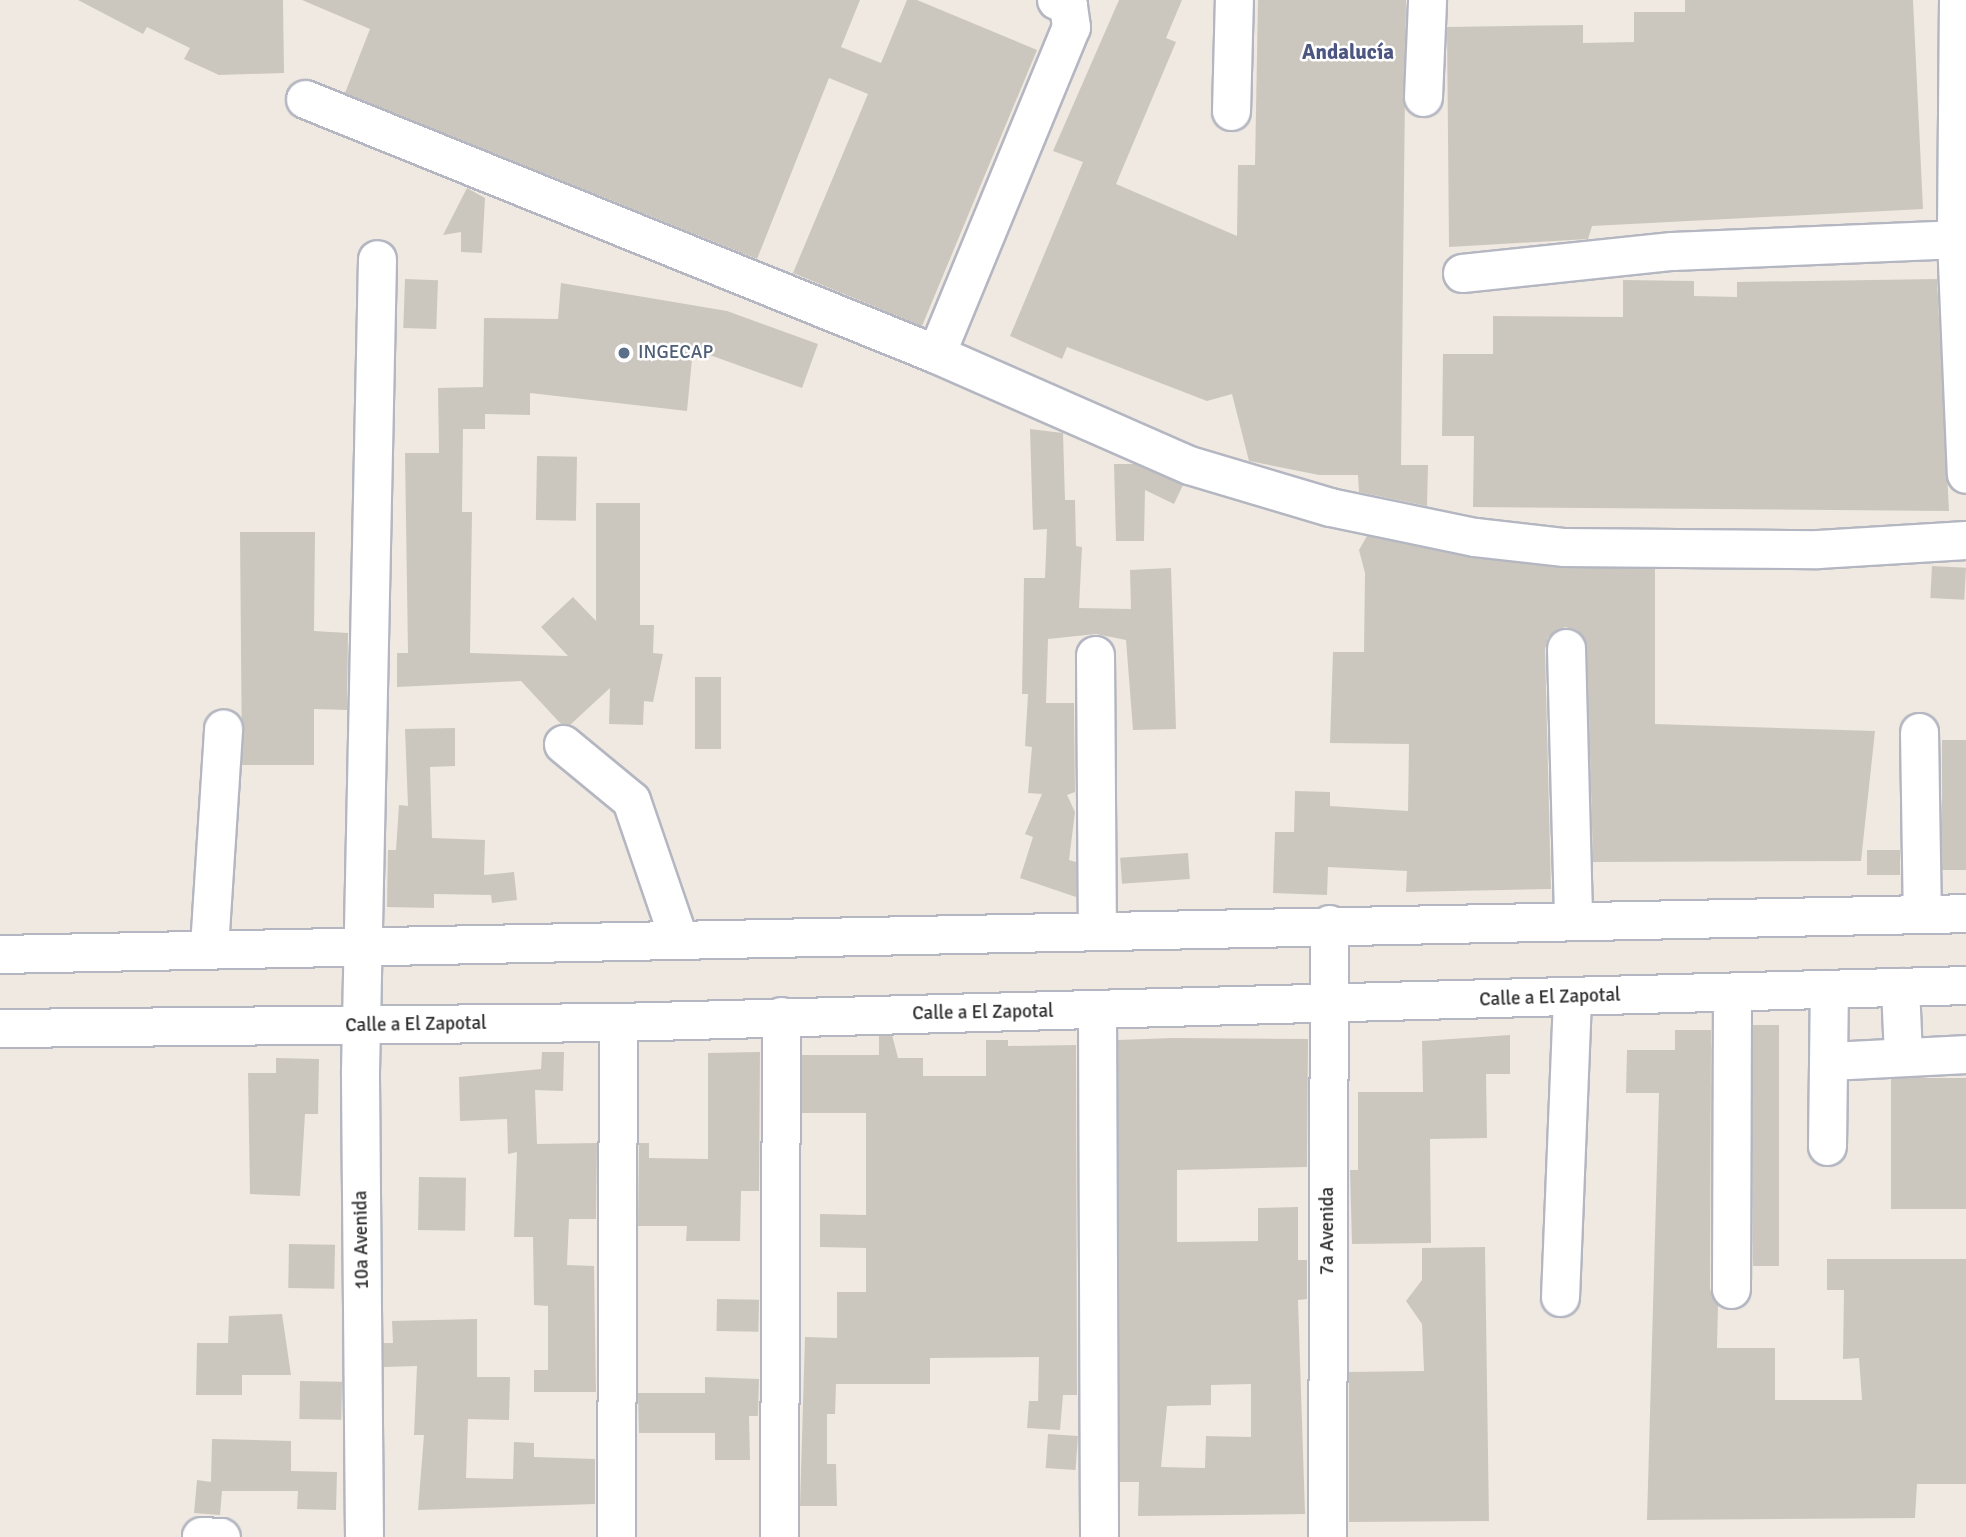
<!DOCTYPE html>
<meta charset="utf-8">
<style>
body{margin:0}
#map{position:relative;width:1966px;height:1537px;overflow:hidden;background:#efe9e1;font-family:Signika,sans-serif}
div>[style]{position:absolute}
.building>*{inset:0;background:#cbc7bf;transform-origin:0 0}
.roads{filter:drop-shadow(2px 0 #b4b7c1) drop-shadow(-2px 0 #b4b7c1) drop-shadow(0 2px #b4b7c1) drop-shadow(0 -2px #b4b7c1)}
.minor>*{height:37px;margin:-18.5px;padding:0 18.5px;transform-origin:18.5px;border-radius:18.5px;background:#fff}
.dots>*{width:19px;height:19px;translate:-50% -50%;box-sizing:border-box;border:4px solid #fff;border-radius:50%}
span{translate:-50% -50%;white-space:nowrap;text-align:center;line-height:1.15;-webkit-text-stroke:5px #fff;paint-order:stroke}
.service-label{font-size:19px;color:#4e5e75}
.left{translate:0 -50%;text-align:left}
.street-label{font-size:19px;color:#2e2e2e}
.neighbourhood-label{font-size:21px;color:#4d5680;font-weight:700}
</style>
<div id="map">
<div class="building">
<i style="clip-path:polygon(78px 0,283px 0,284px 73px,219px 75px,184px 59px,190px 48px,147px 27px,143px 34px)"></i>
<i style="clip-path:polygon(302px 0,860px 0,841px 47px,881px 63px,907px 0,917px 0,1037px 50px,922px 326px,793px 273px,868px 94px,829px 78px,757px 259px,345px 93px,370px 29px)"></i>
<i style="clip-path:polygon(1119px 0,1182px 0,1166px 38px,1176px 42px,1116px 184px,1237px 236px,1238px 165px,1255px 165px,1258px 0,1406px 0,1401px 465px,1428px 465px,1427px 506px,1359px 492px,1358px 475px,1319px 475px,1249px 461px,1232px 394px,1207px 401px,1067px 347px,1062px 359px,1010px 336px,1083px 162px,1053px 151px)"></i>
<i style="clip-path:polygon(1685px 0,1913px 0,1923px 209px,1592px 226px,1588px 239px,1449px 247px,1447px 27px,1583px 25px,1583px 43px,1634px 42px,1634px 12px,1685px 12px)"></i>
<i style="clip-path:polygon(467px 188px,485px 198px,482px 253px,461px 252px,461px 232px,443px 235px)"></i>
<i style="left:405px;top:279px;width:33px;height:49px;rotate:2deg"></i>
<i style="clip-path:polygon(1937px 279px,1949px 511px,1473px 507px,1474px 436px,1442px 436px,1443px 354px,1493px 354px,1493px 316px,1623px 317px,1623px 280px,1694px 281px,1694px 296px,1737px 297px,1737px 282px)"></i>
<i style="clip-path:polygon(561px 283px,727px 311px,818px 344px,802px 388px,693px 349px,687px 411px,530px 393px,530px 415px,485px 414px,485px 429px,463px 429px,462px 512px,472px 512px,470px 653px,568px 656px,541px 627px,573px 597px,596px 621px,596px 503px,640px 503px,640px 625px,654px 625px,653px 653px,663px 654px,653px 702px,644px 701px,643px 725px,609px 724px,610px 688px,570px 725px,561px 724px,521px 681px,397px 687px,397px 653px,408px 653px,405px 453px,439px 453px,438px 388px,483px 387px,484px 318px,558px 319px)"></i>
<i style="clip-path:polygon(1030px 429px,1063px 433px,1065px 500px,1075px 500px,1076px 546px,1082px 547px,1079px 608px,1131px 609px,1130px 570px,1171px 568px,1176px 729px,1133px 730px,1126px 640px,1096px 634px,1048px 639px,1046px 703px,1074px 703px,1075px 792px,1067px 795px,1075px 812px,1069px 860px,1076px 862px,1076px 897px,1020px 878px,1033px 837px,1025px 834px,1042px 794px,1028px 793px,1032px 747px,1025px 746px,1028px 694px,1022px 694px,1024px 578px,1045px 578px,1047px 529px,1033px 530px)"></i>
<i style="left:537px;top:456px;width:40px;height:64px;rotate:1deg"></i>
<i style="clip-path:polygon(1114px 464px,1134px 464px,1183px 485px,1174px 504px,1145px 490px,1144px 541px,1116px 541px)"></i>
<i style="clip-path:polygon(240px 532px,315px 532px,314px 631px,348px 633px,347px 710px,314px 709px,314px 765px,242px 765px)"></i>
<i style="clip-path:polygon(1367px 536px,1473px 558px,1655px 569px,1655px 724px,1875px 731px,1861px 861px,1593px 862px,1587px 647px,1577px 630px,1565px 627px,1548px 637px,1545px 649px,1551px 889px,1406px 892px,1407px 871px,1328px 867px,1327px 895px,1273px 893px,1275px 832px,1294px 832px,1295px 791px,1330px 792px,1330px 806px,1408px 811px,1409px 744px,1330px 743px,1333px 652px,1364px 652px,1365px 573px,1359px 550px)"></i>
<i style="left:1932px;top:566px;width:34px;height:32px;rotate:3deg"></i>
<i style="left:695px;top:677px;width:26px;height:72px"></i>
<i style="clip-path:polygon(455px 728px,455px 766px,430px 767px,432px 838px,485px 840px,484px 875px,514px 872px,517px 900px,492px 903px,491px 895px,434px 894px,434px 908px,387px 907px,388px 850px,396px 850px,399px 805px,408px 806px,405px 729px)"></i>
<i style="left:1942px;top:740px;width:24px;height:130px"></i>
<i style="left:1900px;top:850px;width:25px;height:33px;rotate:90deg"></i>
<i style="left:1188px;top:853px;width:26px;height:68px;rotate:86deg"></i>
<i style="left:1753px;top:1025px;width:26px;height:241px"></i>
<i style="clip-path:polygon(1675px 1030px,1711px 1030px,1710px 1289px,1718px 1305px,1717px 1348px,1775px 1348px,1775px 1400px,1862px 1400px,1859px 1358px,1843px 1359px,1844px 1290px,1827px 1290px,1827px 1259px,1966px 1259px,1966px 1484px,1917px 1484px,1915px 1518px,1647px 1520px,1659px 1093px,1626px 1093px,1627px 1050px,1675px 1050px)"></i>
<i style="clip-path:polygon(892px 1035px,898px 1058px,923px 1058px,923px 1076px,986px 1076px,986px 1040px,1008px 1040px,1008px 1046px,1076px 1045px,1077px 1395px,1063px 1395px,1060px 1430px,1027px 1428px,1029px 1401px,1038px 1401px,1039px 1357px,930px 1358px,930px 1384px,836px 1384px,835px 1414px,827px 1414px,827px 1464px,836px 1464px,837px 1506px,800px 1506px,805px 1337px,837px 1338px,837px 1292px,866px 1292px,866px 1248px,820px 1247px,820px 1214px,866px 1215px,866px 1113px,802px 1113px,802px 1055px,879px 1055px,879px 1036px)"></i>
<i style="clip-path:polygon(1510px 1035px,1510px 1074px,1486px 1074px,1487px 1138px,1430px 1139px,1431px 1243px,1352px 1244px,1350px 1170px,1358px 1170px,1358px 1092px,1423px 1092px,1422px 1041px)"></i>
<i style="clip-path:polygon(evenodd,1172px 1038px,1308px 1039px,1307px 1167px,1177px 1170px,1177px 1242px,1258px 1241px,1258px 1208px,1298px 1207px,1298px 1260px,1307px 1260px,1307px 1299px,1298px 1300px,1305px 1514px,1138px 1516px,1139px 1482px,1120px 1482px,1118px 1040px,1172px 1038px,1251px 1384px,1251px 1437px,1206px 1436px,1205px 1468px,1161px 1467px,1167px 1406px,1211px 1405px,1211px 1385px,1251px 1384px)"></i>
<i style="clip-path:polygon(542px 1052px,564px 1052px,563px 1091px,535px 1090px,537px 1144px,597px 1143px,596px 1219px,569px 1219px,567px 1265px,594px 1266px,596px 1392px,534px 1392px,534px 1370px,548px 1370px,548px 1306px,534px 1305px,533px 1237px,514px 1237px,517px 1152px,508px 1154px,507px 1119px,460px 1121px,459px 1077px,541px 1069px)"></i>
<i style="clip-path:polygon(760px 1052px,759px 1191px,741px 1191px,740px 1241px,686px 1241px,687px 1226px,638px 1226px,639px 1143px,649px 1143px,649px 1158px,708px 1159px,708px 1053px)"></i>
<i style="clip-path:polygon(276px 1058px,319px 1059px,318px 1114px,305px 1114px,300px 1196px,250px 1194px,248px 1073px,276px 1073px)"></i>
<i style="left:1966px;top:1078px;width:131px;height:75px;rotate:90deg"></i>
<i style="left:419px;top:1177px;width:47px;height:53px;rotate:1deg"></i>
<i style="left:289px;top:1244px;width:46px;height:44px;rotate:1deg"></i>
<i style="clip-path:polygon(1485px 1247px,1489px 1521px,1349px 1522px,1349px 1372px,1424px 1371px,1422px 1324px,1406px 1301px,1422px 1280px,1422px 1248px)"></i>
<i style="left:717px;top:1299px;width:42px;height:32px;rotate:1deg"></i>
<i style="clip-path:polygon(282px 1314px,291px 1375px,242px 1375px,242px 1395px,196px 1395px,197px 1343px,228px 1343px,229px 1316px)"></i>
<i style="clip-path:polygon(477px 1319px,477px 1377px,510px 1377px,509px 1420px,468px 1419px,466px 1478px,513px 1479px,514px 1442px,534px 1443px,534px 1457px,595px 1459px,595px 1504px,418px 1510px,424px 1435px,414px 1435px,417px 1366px,384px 1367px,383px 1343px,393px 1343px,392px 1321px)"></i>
<i style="clip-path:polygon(705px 1377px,759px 1379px,758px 1416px,749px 1416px,750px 1460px,715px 1460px,715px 1433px,639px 1433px,638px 1393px,705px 1393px)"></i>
<i style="left:300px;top:1381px;width:42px;height:38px;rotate:1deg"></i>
<i style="left:1048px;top:1434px;width:30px;height:34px;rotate:4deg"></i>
<i style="clip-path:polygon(212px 1439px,291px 1441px,291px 1471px,337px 1472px,336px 1510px,297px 1509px,298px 1491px,222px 1491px,220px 1515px,194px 1513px,197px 1480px,211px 1482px)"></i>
</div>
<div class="roads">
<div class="minor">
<i style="left:1958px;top:0;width:239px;rotate:90.5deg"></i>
<i style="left:1956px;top:239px;width:235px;rotate:87.6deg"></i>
<i style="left:1423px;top:97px;width:97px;rotate:-87.6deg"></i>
<i style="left:305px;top:99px;width:681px;rotate:22deg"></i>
<i style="left:936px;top:354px;width:276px;rotate:23.7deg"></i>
<i style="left:1189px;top:465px;width:147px;rotate:16.6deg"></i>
<i style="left:1330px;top:507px;width:148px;rotate:11.7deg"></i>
<i style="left:1475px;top:537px;width:90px;rotate:6.4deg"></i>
<i style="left:1564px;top:547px;width:254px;rotate:0.5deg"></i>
<i style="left:1818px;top:549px;width:148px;rotate:-3.5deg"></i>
<i style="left:1231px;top:111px;width:111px;rotate:-88.5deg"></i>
<i style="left:1462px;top:273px;width:211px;rotate:-6deg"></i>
<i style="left:1672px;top:251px;width:284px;rotate:-2.4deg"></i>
<i style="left:936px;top:354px;width:354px;rotate:-67.6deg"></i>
<i style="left:1071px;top:27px;width:22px;rotate:-98deg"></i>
<i style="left:1068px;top:5px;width:13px;rotate:-157deg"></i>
<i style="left:1566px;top:648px;width:272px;rotate:88.5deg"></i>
<i style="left:1095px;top:655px;width:274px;rotate:89.6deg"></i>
<i style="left:1919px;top:732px;width:181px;rotate:89.1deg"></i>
<i style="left:563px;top:744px;width:88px;rotate:39.5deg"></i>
<i style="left:631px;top:800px;width:145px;rotate:71.1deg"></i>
<i style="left:209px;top:947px;width:219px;rotate:-86.3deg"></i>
<i style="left:0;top:954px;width:1966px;rotate:-1.19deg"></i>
<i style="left:1900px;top:987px;width:69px;rotate:87.5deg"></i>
<i style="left:1097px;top:1011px;width:526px;rotate:89.78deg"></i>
<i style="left:0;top:1028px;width:618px;rotate:-0.56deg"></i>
<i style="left:618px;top:1022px;width:1349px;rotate:-1.57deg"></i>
<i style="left:1829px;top:1061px;width:137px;rotate:-2.9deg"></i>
<i style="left:1827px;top:1146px;width:157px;rotate:-89.3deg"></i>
<i style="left:1731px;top:1289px;width:297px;rotate:-89.8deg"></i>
<i style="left:1560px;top:1297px;width:300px;rotate:-87.7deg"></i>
<i style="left:201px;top:1536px;width:20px;rotate:3deg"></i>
<i style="left:364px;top:1537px;width:466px;rotate:-90.5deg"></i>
<i style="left:360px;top:1071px;width:812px;rotate:-88.8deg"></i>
<i style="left:616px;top:1537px;width:515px;rotate:-89.78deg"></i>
<i style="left:779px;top:1537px;width:521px;rotate:-89.78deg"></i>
<i style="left:1327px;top:1537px;width:613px;rotate:-89.81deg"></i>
</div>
</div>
<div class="dots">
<i style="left:624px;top:353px;background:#5c6f8a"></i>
</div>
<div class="service-label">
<span class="left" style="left:638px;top:353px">INGECAP</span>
</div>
<div class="street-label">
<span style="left:1550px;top:998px;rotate:-2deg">Calle a El Zapotal</span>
<span style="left:983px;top:1013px;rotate:-1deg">Calle a El Zapotal</span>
<span style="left:416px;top:1025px;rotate:-1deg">Calle a El Zapotal</span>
<span style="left:1328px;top:1231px;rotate:-90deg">7a Avenida</span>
<span style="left:362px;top:1240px;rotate:-91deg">10a Avenida</span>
</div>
<div class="neighbourhood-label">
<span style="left:1348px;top:52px">Andalucía</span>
</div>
</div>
